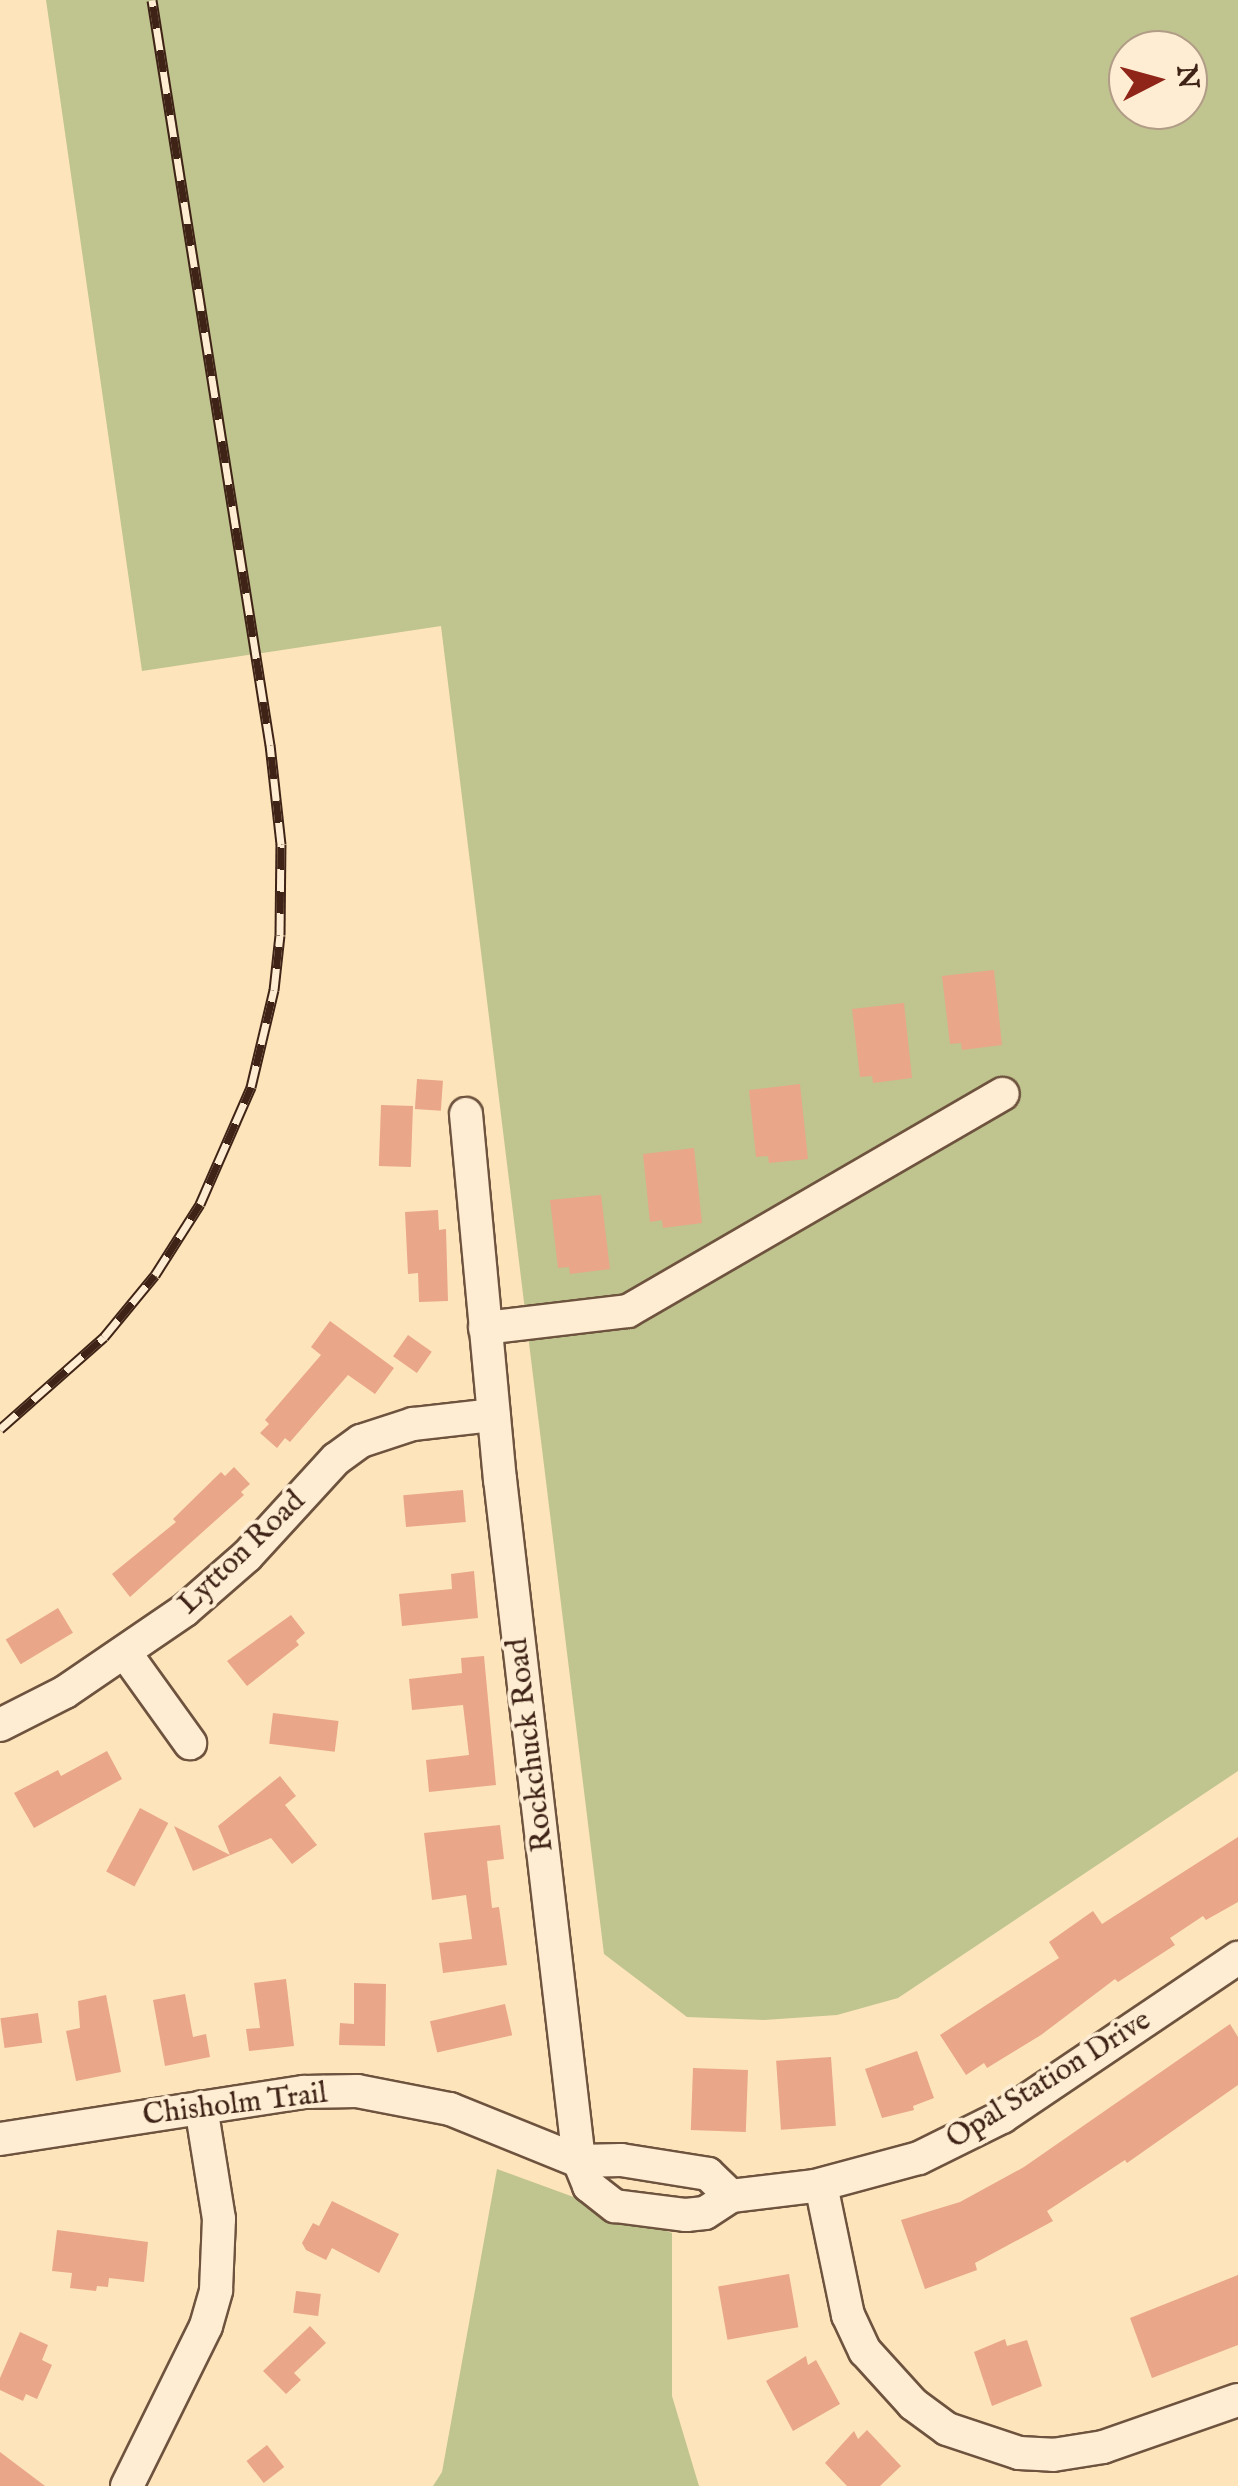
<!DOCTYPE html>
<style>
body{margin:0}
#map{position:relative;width:1238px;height:2486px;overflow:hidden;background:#fde4ba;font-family:"IM FELL English",serif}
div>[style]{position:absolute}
.green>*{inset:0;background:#c0c48f}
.building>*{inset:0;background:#e9a689;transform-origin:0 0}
.roads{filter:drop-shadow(2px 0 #6e533f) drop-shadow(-2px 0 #6e533f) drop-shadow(0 2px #6e533f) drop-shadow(0 -2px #6e533f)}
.minor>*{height:32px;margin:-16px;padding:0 16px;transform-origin:16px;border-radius:16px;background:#feedd2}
.rail>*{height:11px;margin-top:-5.5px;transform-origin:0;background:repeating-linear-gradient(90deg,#feedd2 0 22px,#3e2316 0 44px);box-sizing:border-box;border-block:2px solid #3e2316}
span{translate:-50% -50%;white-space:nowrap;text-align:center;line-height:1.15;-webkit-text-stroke:8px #feedd2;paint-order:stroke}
.street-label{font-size:30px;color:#3e2316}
.north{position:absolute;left:1108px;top:30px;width:100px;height:100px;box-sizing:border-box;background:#feedd2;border:2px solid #b19c87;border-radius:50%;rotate:84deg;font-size:28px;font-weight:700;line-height:40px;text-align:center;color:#3e2316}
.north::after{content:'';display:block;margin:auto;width:35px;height:45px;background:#8f2418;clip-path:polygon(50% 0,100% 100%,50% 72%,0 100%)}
</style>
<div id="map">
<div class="green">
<i style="clip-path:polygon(evenodd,46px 0,1238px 0,1238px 1771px,898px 1998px,837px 2015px,764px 2020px,687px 2017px,604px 1954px,441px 626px,142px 671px,46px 0,1128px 50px,1188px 50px,1188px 110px,1128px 110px,1128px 50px)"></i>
<i style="clip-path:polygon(497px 2169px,672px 2233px,672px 2396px,699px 2486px,433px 2486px,442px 2472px)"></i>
</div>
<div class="building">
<i style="clip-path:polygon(994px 970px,1002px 1045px,962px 1050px,961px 1043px,950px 1044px,942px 976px)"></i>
<i style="clip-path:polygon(904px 1003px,912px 1078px,873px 1083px,872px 1076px,860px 1077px,852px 1009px)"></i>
<i style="left:417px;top:1079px;width:26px;height:30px;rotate:4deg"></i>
<i style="clip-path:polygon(800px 1084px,808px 1159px,769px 1163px,768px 1156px,756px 1157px,749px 1090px)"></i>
<i style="left:381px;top:1105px;width:32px;height:61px;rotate:2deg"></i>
<i style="clip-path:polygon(694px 1148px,702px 1223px,663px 1228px,662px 1220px,650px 1222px,643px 1154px)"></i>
<i style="clip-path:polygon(601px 1195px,610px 1269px,570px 1274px,569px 1267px,558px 1268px,550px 1200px)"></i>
<i style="clip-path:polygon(438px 1210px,439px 1230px,446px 1229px,448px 1301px,419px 1302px,418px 1273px,408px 1274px,405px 1212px)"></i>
<i style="clip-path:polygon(330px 1321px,394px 1368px,375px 1394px,348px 1375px,290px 1442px,285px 1438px,277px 1448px,260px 1433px,269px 1424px,265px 1420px,321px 1355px,311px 1347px)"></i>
<i style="left:408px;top:1335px;width:29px;height:26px;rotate:35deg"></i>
<i style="clip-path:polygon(234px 1467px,250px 1484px,241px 1492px,244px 1495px,130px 1597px,112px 1574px,176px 1522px,173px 1519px,221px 1472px,225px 1476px)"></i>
<i style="left:463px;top:1490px;width:32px;height:60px;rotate:85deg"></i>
<i style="clip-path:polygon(474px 1571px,478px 1618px,402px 1626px,399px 1594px,452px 1589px,451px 1574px)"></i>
<i style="left:58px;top:1608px;width:29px;height:61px;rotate:59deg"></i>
<i style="clip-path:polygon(291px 1615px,305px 1633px,296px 1641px,299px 1645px,247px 1686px,227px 1661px)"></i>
<i style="clip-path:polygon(484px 1656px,496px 1785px,429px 1792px,426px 1760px,469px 1755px,463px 1705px,412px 1710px,409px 1679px,462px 1673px,461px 1658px)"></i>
<i style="left:273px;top:1713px;width:66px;height:31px;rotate:7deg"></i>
<i style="clip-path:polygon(107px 1751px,122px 1779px,34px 1828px,14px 1793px,58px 1770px,61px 1776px)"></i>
<i style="clip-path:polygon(280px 1776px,296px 1796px,285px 1805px,317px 1845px,292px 1864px,271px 1838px,193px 1871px,174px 1826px,230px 1855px,218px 1826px)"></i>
<i style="left:140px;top:1808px;width:32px;height:72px;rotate:28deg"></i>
<i style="clip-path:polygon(500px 1825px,504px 1859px,487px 1861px,492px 1908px,499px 1907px,507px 1965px,443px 1973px,439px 1943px,472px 1939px,466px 1895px,432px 1900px,424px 1833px)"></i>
<i style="clip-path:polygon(1238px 1837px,1238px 1902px,1206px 1920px,1203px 1916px,1170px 1938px,1175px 1945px,1118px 1982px,1115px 1979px,1041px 2035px,987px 2068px,984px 2063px,966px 2075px,940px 2035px,1059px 1958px,1049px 1942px,1093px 1911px,1102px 1924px)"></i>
<i style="clip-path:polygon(286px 1979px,294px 2046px,249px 2051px,246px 2029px,260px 2028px,254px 1983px)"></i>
<i style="clip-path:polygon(354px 1983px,386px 1984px,385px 2046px,339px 2045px,340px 2023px,354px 2024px)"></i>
<i style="clip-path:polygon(185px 1994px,193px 2037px,206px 2034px,210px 2057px,165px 2066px,153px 2000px)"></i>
<i style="clip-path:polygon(106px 1995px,121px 2072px,76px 2081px,66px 2031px,80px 2028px,78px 2001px)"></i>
<i style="left:505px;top:2004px;width:32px;height:77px;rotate:77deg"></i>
<i style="left:38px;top:2013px;width:30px;height:38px;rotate:82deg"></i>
<i style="clip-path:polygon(1230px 2024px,1238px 2037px,1238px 2085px,1127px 2163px,1125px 2160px,1047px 2211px,1053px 2221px,975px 2263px,977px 2270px,925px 2289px,901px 2220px,960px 2202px,1024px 2167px)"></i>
<i style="clip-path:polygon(917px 2051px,934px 2098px,913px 2106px,914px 2110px,882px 2118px,865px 2069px)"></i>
<i style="left:831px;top:2057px;width:69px;height:55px;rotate:86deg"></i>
<i style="left:693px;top:2068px;width:55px;height:62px;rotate:2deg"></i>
<i style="clip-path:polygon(332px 2201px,399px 2234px,379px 2273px,332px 2248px,326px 2260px,306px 2250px,302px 2243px,313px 2223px,319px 2226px)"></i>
<i style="clip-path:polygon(57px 2230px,148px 2242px,144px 2282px,109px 2278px,108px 2287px,97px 2286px,96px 2291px,70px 2288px,72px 2273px,52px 2271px)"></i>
<i style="left:789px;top:2274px;width:54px;height:72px;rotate:80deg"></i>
<i style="clip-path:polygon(1238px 2275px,1238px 2345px,1152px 2378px,1130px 2318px)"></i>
<i style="left:296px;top:2291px;width:25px;height:22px;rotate:7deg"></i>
<i style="clip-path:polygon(310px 2326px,326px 2343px,294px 2373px,301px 2380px,286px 2394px,263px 2371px)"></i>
<i style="clip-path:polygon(20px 2332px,48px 2345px,42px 2360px,52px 2365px,37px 2399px,26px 2394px,23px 2401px,0 2390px,0 2378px)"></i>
<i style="clip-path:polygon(1005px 2339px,1007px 2346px,1027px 2340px,1042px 2386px,992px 2406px,974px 2352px)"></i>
<i style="clip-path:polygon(806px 2356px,808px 2365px,816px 2360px,840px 2404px,793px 2431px,766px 2381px)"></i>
<i style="clip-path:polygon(867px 2430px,901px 2466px,880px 2486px,847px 2486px,825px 2463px,854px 2431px,858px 2439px)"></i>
<i style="left:267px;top:2445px;width:28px;height:26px;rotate:52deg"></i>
<i style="clip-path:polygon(0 2452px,45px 2486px,0 2486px)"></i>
</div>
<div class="roads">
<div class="minor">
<i style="left:466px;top:1114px;width:367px;rotate:84.7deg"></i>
<i style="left:500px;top:1479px;width:687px;rotate:83.39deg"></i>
<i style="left:579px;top:2161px;width:27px;rotate:68deg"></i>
<i style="left:589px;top:2186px;width:33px;rotate:38deg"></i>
<i style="left:615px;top:2206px;width:72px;rotate:7.2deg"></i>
<i style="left:686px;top:2215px;width:19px;rotate:-6deg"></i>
<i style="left:705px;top:2213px;width:31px;rotate:-33deg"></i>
<i style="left:731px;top:2196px;width:85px;rotate:-6.8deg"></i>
<i style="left:815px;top:2186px;width:108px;rotate:-15.1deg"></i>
<i style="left:919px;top:2158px;width:93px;rotate:-26.3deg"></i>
<i style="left:1002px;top:2117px;width:285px;rotate:-34deg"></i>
<i style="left:485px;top:1328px;width:144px;rotate:-6.8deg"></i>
<i style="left:628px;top:1311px;width:433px;rotate:-30.1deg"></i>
<i style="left:126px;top:1654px;width:110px;rotate:54.3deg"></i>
<i style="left:0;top:1725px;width:73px;rotate:-26.9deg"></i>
<i style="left:65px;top:1692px;width:145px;rotate:-34.3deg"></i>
<i style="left:185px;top:1610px;width:82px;rotate:-41.1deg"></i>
<i style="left:247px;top:1556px;width:132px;rotate:-47.5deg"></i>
<i style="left:336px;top:1459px;width:31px;rotate:-36deg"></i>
<i style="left:361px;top:1441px;width:55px;rotate:-18.1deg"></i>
<i style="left:413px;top:1424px;width:81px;rotate:-6.4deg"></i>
<i style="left:0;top:2139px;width:308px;rotate:-8.8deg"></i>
<i style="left:304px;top:2092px;width:53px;rotate:-1.1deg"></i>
<i style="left:357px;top:2091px;width:95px;rotate:11deg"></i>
<i style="left:450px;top:2109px;width:139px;rotate:22deg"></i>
<i style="left:579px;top:2161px;width:42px;rotate:-1.4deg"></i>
<i style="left:621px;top:2160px;width:88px;rotate:9.1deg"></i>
<i style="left:708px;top:2174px;width:32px;rotate:44deg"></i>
<i style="left:821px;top:2185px;width:133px;rotate:78.3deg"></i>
<i style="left:848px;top:2315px;width:40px;rotate:65deg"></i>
<i style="left:865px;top:2351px;width:72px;rotate:47.8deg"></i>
<i style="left:913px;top:2404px;width:42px;rotate:36.3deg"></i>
<i style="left:947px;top:2429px;width:76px;rotate:18.4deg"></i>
<i style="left:1019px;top:2453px;width:34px;rotate:3deg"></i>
<i style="left:1053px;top:2455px;width:51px;rotate:-9.1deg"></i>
<i style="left:1103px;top:2447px;width:143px;rotate:-19.2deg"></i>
<i style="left:127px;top:2486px;width:178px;rotate:-63.7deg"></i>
<i style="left:206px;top:2326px;width:37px;rotate:-74deg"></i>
<i style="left:216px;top:2290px;width:71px;rotate:-87.6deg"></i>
<i style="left:219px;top:2219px;width:113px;rotate:-99.1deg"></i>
</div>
</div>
<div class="rail">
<i style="left:0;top:1429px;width:139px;rotate:-41.5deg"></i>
<i style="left:104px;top:1337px;width:80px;rotate:-50.6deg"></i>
<i style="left:155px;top:1275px;width:84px;rotate:-57.6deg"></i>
<i style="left:200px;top:1204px;width:128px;rotate:-66.4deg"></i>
<i style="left:251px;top:1087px;width:100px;rotate:-76.7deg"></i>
<i style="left:274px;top:990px;width:55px;rotate:-83.8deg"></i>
<i style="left:280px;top:935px;width:91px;rotate:-89.4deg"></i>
<i style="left:281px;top:844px;width:100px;rotate:-96.3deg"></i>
<i style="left:270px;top:745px;width:754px;rotate:-99deg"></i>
</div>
<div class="street-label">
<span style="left:242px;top:1553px;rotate:-44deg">Lytton Road</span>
<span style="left:531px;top:1745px;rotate:-97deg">Rockchuck Road</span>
<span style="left:1049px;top:2080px;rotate:-32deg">Opal Station Drive</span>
<span style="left:235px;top:2105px;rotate:-7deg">Chisholm Trail</span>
</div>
<div class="north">N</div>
</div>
